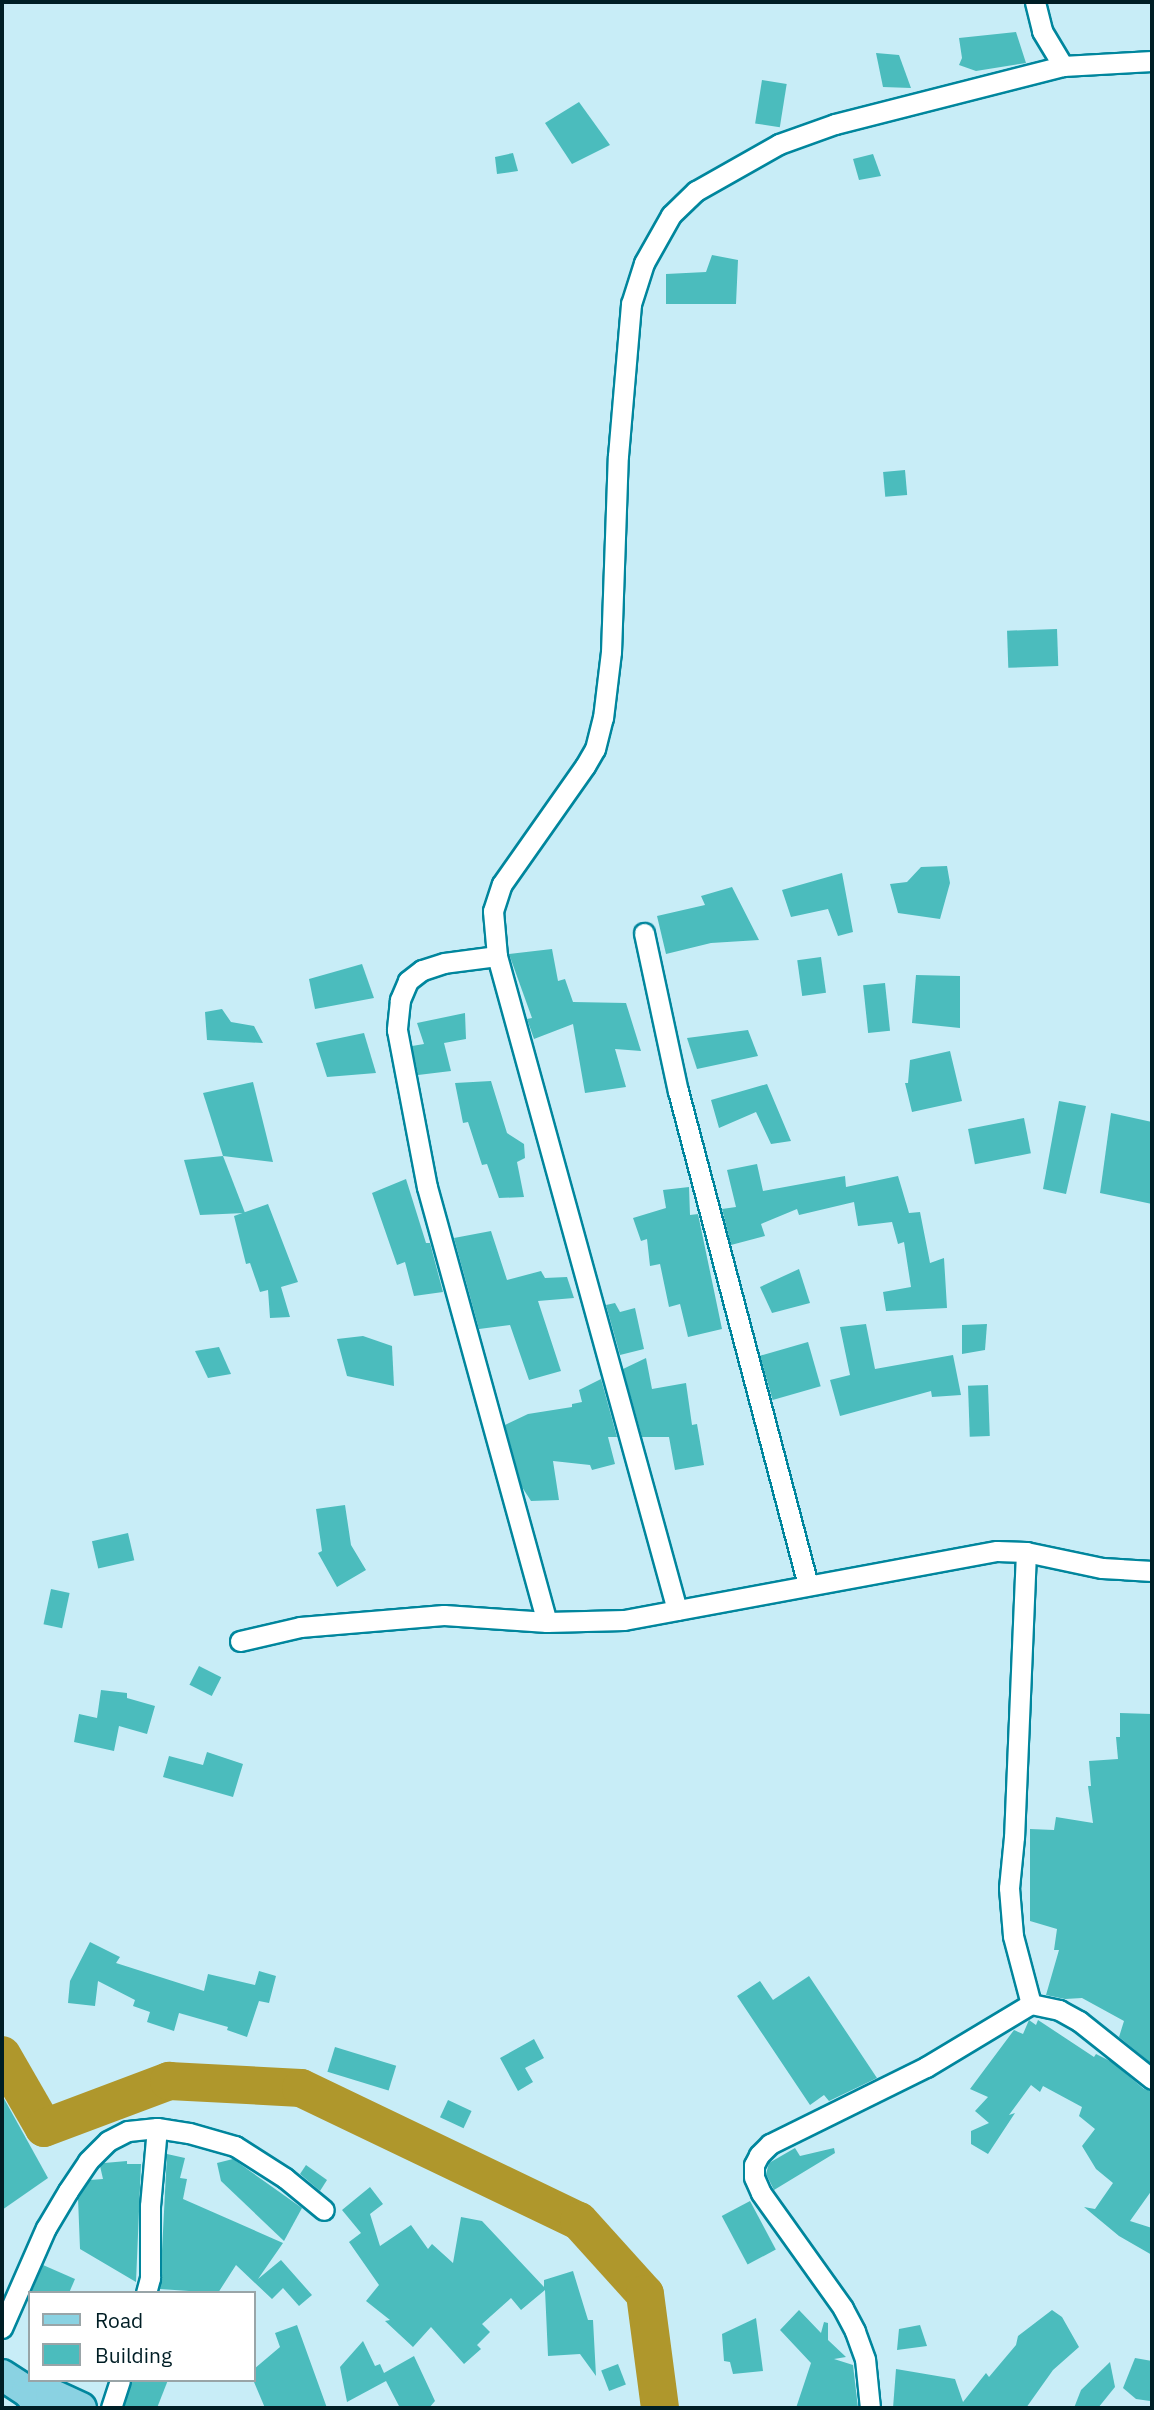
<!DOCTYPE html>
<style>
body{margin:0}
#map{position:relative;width:1154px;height:2410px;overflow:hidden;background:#c8edf7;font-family:"IBM Plex Sans",sans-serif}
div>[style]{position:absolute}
.river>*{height:38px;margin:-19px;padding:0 19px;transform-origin:19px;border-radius:19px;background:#af972c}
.building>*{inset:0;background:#4bbcbd;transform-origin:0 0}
.roads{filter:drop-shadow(2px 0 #00869d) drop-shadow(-2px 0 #00869d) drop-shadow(0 2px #00869d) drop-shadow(0 -2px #00869d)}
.street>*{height:19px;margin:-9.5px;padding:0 9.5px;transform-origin:9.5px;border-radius:9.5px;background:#fff}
.primary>*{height:30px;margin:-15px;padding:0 15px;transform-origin:15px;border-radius:15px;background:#8ad2e2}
span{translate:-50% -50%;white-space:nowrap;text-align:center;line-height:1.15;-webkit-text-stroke:5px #fff;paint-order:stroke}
.frame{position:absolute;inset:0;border:4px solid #001e25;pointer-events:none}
.legend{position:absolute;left:28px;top:2291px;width:228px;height:91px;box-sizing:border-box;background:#fff;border:2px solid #99a5a8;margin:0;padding:9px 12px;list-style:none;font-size:21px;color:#001e25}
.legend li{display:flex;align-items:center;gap:14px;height:35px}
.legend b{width:35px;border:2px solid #99a5a8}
</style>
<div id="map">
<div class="river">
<i style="left:2px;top:2055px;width:84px;rotate:60.1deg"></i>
<i style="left:44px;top:2128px;width:134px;rotate:-20.6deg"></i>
<i style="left:169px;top:2081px;width:132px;rotate:3deg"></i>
<i style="left:301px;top:2088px;width:308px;rotate:25.6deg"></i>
<i style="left:579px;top:2221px;width:98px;rotate:47.9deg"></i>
<i style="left:645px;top:2294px;width:115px;rotate:82.5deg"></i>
</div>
<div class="building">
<i style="clip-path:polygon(1016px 32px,1026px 63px,976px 71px,959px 65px,962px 58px,959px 38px)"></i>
<i style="clip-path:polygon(876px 53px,899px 55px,911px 88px,883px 87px)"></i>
<i style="left:762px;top:80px;width:25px;height:44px;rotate:9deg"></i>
<i style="clip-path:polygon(579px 102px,610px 145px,572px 164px,545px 123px)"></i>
<i style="clip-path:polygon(513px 153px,518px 171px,497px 174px,495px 157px)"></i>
<i style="clip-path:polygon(873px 154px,881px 176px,859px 180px,853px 159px)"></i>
<i style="clip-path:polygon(712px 255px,738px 260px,736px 304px,666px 304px,666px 274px,706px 272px)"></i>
<i style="left:905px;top:470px;width:25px;height:22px;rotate:85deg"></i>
<i style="left:1057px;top:629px;width:37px;height:50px;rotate:88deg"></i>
<i style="clip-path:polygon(947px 866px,950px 883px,940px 919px,898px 913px,890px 884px,907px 882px,921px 867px)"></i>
<i style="clip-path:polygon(842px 873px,853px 932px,838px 936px,828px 909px,791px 917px,782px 890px)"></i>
<i style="clip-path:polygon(732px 887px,759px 940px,711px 943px,666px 954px,657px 916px,705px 905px,701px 896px)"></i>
<i style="clip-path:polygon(552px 949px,558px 981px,565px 979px,573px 1002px,626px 1003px,641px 1051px,615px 1049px,626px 1087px,585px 1093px,573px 1024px,534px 1039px,527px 1019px,532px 1018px,509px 954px)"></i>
<i style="left:821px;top:957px;width:36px;height:24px;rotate:82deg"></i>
<i style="clip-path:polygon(362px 964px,374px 998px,315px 1009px,309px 979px)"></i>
<i style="clip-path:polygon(916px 975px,960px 976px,960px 1028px,912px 1023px)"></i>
<i style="left:885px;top:983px;width:48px;height:22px;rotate:84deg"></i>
<i style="clip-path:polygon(222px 1009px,231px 1022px,254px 1026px,263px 1043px,207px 1040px,205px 1012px)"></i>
<i style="clip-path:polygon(465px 1013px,466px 1039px,444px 1043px,451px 1071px,418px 1075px,412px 1046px,424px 1044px,417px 1023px)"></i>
<i style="clip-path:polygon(748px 1030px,758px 1056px,697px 1069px,687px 1038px)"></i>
<i style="clip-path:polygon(364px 1033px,376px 1073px,327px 1077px,316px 1043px)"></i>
<i style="clip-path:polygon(950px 1051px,962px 1101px,912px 1112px,905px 1083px,908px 1083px,910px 1060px)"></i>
<i style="clip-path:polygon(491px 1081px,507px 1133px,524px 1144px,525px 1158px,517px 1162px,524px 1197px,499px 1198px,487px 1164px,482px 1165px,468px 1122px,463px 1123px,455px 1083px)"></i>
<i style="clip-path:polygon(253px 1082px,273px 1162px,223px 1156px,203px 1093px)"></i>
<i style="clip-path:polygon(767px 1084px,791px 1141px,771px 1144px,756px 1112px,719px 1128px,711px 1100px)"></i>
<i style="clip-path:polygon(1059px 1101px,1086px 1106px,1066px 1194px,1043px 1189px)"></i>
<i style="clip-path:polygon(1111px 1113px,1152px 1122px,1152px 1204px,1100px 1193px)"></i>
<i style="left:1024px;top:1118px;width:36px;height:57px;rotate:79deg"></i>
<i style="clip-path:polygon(223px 1156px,245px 1213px,200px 1215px,184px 1160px)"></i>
<i style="clip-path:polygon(757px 1164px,763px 1191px,845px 1176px,846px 1187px,898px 1176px,909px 1213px,920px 1212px,930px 1263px,944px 1258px,947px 1308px,886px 1311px,883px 1292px,911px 1287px,904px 1242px,898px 1244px,892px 1222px,858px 1226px,854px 1202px,799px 1215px,797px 1209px,761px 1224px,765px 1236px,731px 1245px,722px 1209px,736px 1207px,727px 1170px)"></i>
<i style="clip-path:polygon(406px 1179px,426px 1243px,430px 1243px,443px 1292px,414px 1296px,405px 1262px,397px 1265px,372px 1193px)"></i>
<i style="clip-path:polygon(689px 1187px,690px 1215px,698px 1214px,722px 1329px,688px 1337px,680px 1304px,669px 1307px,660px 1264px,650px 1266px,647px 1239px,641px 1241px,633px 1218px,666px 1208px,663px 1190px)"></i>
<i style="clip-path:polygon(268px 1204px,298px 1282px,281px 1287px,290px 1317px,270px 1318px,268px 1290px,260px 1292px,250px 1263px,246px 1264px,234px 1216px)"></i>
<i style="clip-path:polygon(491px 1231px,507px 1280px,541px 1271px,545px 1278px,567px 1277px,574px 1298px,538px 1301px,561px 1371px,529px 1380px,510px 1325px,479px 1329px,454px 1238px)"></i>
<i style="clip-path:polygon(799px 1269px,810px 1303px,772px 1313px,760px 1287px)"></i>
<i style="clip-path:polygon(615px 1303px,620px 1312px,635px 1308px,644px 1349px,620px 1355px,606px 1305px)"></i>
<i style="clip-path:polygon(866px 1324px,875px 1369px,953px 1355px,961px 1395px,932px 1397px,931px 1391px,840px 1416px,830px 1380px,850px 1375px,840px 1327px)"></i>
<i style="clip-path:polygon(987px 1324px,985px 1350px,962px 1354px,962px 1325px)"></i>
<i style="clip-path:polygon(363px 1336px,392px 1346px,394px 1386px,347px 1376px,337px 1339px)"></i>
<i style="left:808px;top:1342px;width:46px;height:50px;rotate:74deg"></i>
<i style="clip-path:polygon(219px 1347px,231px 1374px,208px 1378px,195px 1351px)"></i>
<i style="clip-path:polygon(646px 1358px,652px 1389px,686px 1383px,692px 1425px,697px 1424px,704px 1465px,675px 1470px,669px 1437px,642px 1437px,623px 1369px)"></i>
<i style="clip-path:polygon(601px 1379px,617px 1437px,608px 1437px,615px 1464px,592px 1470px,590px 1465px,553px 1461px,559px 1500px,531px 1501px,522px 1487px,505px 1425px,528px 1414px,572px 1407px,572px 1404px,582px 1402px,579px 1390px)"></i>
<i style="left:988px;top:1385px;width:51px;height:20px;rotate:88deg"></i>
<i style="clip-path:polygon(345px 1505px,351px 1545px,366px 1570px,337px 1587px,318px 1553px,322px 1551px,316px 1509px)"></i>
<i style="left:128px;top:1533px;width:28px;height:37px;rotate:77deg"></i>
<i style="left:51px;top:1589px;width:19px;height:36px;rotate:12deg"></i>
<i style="left:199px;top:1666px;width:25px;height:21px;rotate:27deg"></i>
<i style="clip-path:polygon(101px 1690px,127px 1693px,127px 1698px,155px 1706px,147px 1734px,119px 1726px,114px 1751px,74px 1742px,79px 1714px,97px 1718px)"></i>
<i style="clip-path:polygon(1120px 1713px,1152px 1714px,1152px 2064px,1119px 2037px,1124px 2021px,1082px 1998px,1065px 1999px,1046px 1995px,1059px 1950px,1054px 1950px,1057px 1929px,1030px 1921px,1030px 1829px,1054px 1830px,1056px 1817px,1093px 1823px,1088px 1786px,1091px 1786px,1089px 1761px,1118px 1759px,1116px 1737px,1120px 1737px)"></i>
<i style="clip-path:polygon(207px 1752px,243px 1764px,233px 1797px,163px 1777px,169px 1756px,203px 1765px)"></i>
<i style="clip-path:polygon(90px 1942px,120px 1957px,116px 1963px,204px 1991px,208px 1974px,255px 1985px,259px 1971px,276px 1976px,269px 2003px,259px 2001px,247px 2037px,227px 2030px,228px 2027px,179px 2013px,174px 2031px,147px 2022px,150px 2012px,133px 2006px,135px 2000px,98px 1981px,95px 2006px,68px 2003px,70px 1981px)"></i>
<i style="clip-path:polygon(809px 1976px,877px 2078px,829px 2101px,824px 2095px,810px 2105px,737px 1996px,760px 1981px,773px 2000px)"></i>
<i style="clip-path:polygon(1029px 2020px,1036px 2025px,1038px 2020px,1094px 2057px,1096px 2054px,1112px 2062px,1144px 2089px,1152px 2091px,1152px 2190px,1130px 2221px,1152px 2228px,1152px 2255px,1119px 2236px,1084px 2207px,1095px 2209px,1113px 2183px,1096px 2169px,1082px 2146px,1095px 2129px,1079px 2116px,1082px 2107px,1043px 2086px,1040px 2092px,1031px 2085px,1009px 2115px,1015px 2113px,988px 2154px,971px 2144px,971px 2131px,989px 2123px,975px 2111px,988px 2097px,970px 2089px,1014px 2030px,1023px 2034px)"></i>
<i style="clip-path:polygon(534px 2039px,544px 2058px,525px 2068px,533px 2082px,518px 2091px,500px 2058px)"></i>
<i style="left:335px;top:2047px;width:64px;height:26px;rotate:17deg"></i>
<i style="clip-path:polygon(2px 2095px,48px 2178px,2px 2210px)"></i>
<i style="left:448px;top:2100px;width:26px;height:19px;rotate:25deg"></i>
<i style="clip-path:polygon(795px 2148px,800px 2156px,834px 2148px,835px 2153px,774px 2190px,766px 2174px,769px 2163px)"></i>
<i style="clip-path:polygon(167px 2154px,185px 2158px,180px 2178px,187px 2179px,183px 2199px,283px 2243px,258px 2279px,281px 2260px,312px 2295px,299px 2306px,283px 2288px,272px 2299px,236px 2265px,218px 2293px,160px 2289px)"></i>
<i style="clip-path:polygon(233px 2159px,302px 2208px,284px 2241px,221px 2181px,217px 2163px)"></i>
<i style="clip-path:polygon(127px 2161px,127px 2164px,141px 2164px,136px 2282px,80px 2249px,78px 2198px,90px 2180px,103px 2179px,100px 2166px,104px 2163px)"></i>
<i style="clip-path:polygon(306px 2165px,327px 2180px,320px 2191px,300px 2174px)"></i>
<i style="clip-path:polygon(370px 2187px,383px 2204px,370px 2214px,380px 2246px,411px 2225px,428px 2249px,432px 2244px,453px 2263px,461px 2217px,482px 2221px,544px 2287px,544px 2280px,573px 2271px,588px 2320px,593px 2320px,596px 2376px,580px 2354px,548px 2356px,545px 2290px,521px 2310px,511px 2298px,482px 2324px,490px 2332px,477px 2345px,481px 2349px,464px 2364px,431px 2327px,413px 2347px,385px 2321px,390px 2320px,366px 2301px,379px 2285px,349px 2242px,361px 2233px,342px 2210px)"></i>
<i style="left:750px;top:2201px;width:55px;height:32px;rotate:62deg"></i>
<i style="clip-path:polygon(43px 2265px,75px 2279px,69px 2293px,31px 2293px)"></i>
<i style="clip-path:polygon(799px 2310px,821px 2333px,824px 2322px,828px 2323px,828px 2340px,846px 2357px,834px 2359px,853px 2365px,858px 2408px,796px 2408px,811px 2363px,780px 2330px)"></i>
<i style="clip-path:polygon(1052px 2310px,1062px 2317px,1079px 2347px,1053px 2370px,1026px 2408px,893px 2408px,896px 2369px,955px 2379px,963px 2402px,986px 2373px,989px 2377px,1016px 2345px,1018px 2336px)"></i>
<i style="clip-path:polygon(756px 2318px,763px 2371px,733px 2374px,730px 2362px,724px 2361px,722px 2334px)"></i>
<i style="clip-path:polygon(297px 2325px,327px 2408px,265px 2408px,254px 2382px,254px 2369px,280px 2347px,275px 2333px)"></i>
<i style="clip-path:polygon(920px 2325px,927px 2346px,897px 2350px,899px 2329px)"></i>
<i style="clip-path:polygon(363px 2341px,375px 2366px,380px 2364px,384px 2373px,414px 2356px,435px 2401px,429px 2408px,400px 2408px,386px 2381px,347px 2402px,340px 2367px)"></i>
<i style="clip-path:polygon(1135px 2358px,1152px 2361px,1150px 2401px,1136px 2399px,1123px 2388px)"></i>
<i style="clip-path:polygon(1110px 2362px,1115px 2387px,1098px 2408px,1074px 2408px,1081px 2390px)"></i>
<i style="left:618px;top:2364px;width:22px;height:18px;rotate:69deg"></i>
<i style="clip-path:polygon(132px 2380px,168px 2380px,157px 2408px,124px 2408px)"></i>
</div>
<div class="roads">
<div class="street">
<i style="left:1035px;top:2px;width:30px;rotate:76deg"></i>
<i style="left:1042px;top:31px;width:41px;rotate:59deg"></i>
<i style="left:644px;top:933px;width:162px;rotate:77.9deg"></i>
<i style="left:678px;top:1091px;width:511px;rotate:75.26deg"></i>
<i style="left:497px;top:956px;width:53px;rotate:172.5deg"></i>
<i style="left:444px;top:963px;width:23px;rotate:162deg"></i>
<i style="left:422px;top:970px;width:18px;rotate:142deg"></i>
<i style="left:408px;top:981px;width:21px;rotate:113deg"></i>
<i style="left:400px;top:1000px;width:30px;rotate:96deg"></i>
<i style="left:397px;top:1030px;width:160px;rotate:79.2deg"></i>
<i style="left:427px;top:1187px;width:451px;rotate:74.6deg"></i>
<i style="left:1026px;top:1552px;width:285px;rotate:92.4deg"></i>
<i style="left:1014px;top:1837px;width:51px;rotate:95.6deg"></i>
<i style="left:1009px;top:1888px;width:48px;rotate:85.2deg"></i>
<i style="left:1013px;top:1936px;width:70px;rotate:75.2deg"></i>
<i style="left:677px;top:1610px;width:678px;rotate:-105.39deg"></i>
<i style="left:497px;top:956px;width:45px;rotate:-95.1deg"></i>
<i style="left:493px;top:911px;width:28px;rotate:-72deg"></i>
<i style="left:502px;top:884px;width:144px;rotate:-54.9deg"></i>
<i style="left:585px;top:766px;width:20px;rotate:-60deg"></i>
<i style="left:595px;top:749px;width:32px;rotate:-76deg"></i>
<i style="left:603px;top:718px;width:66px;rotate:-83.1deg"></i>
<i style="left:611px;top:652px;width:196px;rotate:-88deg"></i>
<i style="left:618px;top:456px;width:153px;rotate:-85.1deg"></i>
<i style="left:631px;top:304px;width:43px;rotate:-72.4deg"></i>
<i style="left:644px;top:263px;width:55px;rotate:-60.6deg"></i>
<i style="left:671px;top:215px;width:35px;rotate:-44deg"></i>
<i style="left:696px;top:191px;width:95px;rotate:-29.5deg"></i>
<i style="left:779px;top:144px;width:59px;rotate:-19.7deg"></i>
<i style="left:835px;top:124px;width:235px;rotate:-14.3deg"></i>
<i style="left:1063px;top:66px;width:89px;rotate:-3.2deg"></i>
<i style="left:240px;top:1641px;width:62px;rotate:-13.1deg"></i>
<i style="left:300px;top:1627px;width:144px;rotate:-4.8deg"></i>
<i style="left:444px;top:1615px;width:103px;rotate:3.9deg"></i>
<i style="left:547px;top:1622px;width:77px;rotate:-1.5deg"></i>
<i style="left:624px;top:1620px;width:379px;rotate:-10.5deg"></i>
<i style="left:997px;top:1551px;width:29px;rotate:2deg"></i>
<i style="left:1026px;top:1552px;width:78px;rotate:11.9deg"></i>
<i style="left:1102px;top:1568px;width:50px;rotate:3.4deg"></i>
<i style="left:146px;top:2293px;width:16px;rotate:-75deg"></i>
<i style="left:150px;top:2278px;width:72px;rotate:-90deg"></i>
<i style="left:150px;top:2206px;width:78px;rotate:-84.9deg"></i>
<i style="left:2px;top:2328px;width:109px;rotate:-66.3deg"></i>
<i style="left:46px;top:2228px;width:43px;rotate:-59.3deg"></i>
<i style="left:68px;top:2191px;width:36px;rotate:-56deg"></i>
<i style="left:88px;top:2161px;width:28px;rotate:-45deg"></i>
<i style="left:108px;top:2141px;width:22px;rotate:-27deg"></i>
<i style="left:128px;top:2131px;width:29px;rotate:-6deg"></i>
<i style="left:157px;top:2128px;width:32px;rotate:9deg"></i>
<i style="left:189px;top:2133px;width:48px;rotate:15.8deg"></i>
<i style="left:235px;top:2146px;width:59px;rotate:32.6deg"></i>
<i style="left:285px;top:2178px;width:50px;rotate:39.4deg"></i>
<i style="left:111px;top:2408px;width:29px;rotate:-72deg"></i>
<i style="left:870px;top:2408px;width:49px;rotate:-95.8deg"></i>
<i style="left:865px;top:2359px;width:30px;rotate:-110deg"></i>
<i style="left:855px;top:2331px;width:26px;rotate:-118deg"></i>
<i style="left:843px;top:2308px;width:141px;rotate:-125.5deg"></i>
<i style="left:761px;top:2193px;width:17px;rotate:-114deg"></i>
<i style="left:754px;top:2177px;width:12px;rotate:-90deg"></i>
<i style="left:754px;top:2165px;width:11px;rotate:-63deg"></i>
<i style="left:759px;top:2155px;width:16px;rotate:-45deg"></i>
<i style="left:770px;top:2144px;width:174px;rotate:-26.3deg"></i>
<i style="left:926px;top:2067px;width:122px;rotate:-31deg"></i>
<i style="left:1031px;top:2004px;width:29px;rotate:12deg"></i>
<i style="left:1059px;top:2010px;width:23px;rotate:29deg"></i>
<i style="left:1079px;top:2021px;width:93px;rotate:38.5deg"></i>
</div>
<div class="primary">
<i style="left:2px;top:2375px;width:30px;rotate:33deg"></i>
<i style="left:27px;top:2391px;width:18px;rotate:49deg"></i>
<i style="left:27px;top:2391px;width:24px;rotate:7deg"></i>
<i style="left:51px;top:2394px;width:33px;rotate:25deg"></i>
</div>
</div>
<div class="frame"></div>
<ul class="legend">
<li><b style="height:9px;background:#8ad2e2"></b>Road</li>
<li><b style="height:19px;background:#4bbcbd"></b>Building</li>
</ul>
</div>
